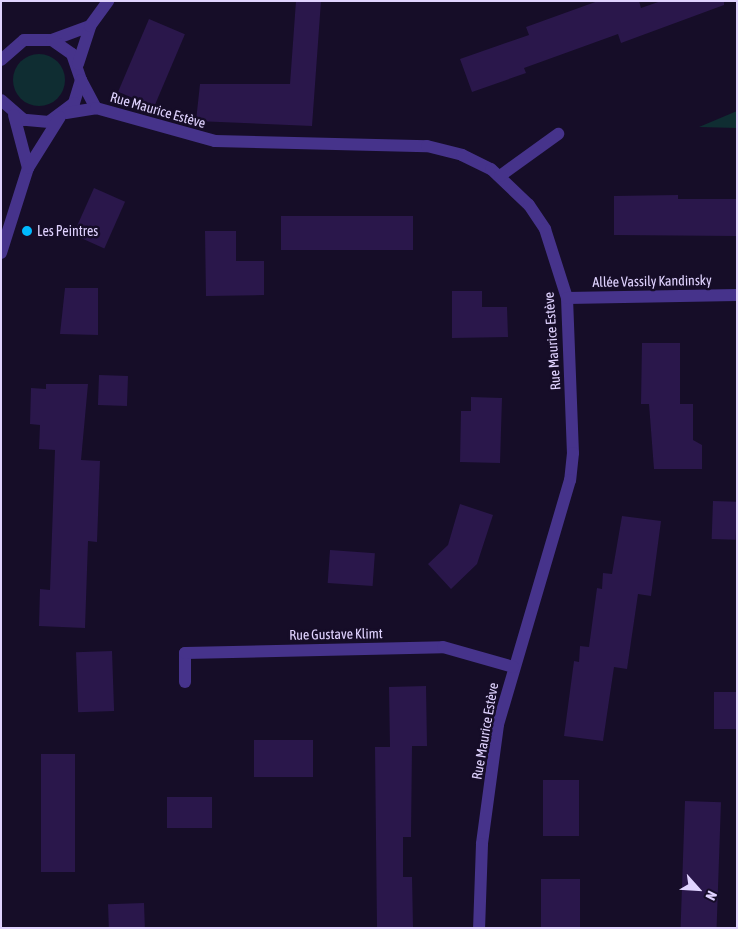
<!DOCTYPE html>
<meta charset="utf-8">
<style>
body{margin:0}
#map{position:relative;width:738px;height:929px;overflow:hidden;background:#160d28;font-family:"Asap Condensed",sans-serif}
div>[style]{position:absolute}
.green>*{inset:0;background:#0f2d32}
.round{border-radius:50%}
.building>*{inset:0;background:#2a174b;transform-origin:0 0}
.minor>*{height:12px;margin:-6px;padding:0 6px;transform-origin:6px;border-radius:6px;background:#46338b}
.dots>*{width:14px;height:14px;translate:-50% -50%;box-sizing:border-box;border:2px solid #160d28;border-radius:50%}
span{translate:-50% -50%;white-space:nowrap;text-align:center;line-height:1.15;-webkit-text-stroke:5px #160d28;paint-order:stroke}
.street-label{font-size:14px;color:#e0d3ff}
.poi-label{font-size:14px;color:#e0d3ff}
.left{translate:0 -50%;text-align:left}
.frame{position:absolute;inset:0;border:2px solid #e0d3ff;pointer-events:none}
.north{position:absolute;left:673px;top:864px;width:50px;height:50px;-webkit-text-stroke:4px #160d28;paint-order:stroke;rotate:116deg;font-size:14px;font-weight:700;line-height:20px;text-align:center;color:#e0d3ff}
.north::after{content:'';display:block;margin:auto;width:18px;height:22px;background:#e0d3ff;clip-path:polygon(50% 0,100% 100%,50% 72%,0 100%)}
</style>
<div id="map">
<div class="green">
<i class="round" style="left:13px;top:54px;width:52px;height:52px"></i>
<i style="clip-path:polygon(737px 111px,737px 128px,699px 127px)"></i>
</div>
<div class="building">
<i style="clip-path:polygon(296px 1px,321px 1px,312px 126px,196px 121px,200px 84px,290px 84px)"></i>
<i style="clip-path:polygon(598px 1px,639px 1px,641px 8px,661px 1px,724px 1px,724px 5px,621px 43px,618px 34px,524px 68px,526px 73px,472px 92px,460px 59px,529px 35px,526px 27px)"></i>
<i style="left:149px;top:19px;width:39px;height:79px;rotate:23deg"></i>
<i style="left:94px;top:188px;width:34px;height:51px;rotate:24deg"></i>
<i style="clip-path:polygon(678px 195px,678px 199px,737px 199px,737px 236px,614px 235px,614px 196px)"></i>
<i style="left:413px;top:216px;width:34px;height:132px;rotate:90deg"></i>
<i style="clip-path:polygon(205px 231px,236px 231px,236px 261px,264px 261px,264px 295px,206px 296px)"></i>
<i style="clip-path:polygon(65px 288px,98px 288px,98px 335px,60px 334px)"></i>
<i style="clip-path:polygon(452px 291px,482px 291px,482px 307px,507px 307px,508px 337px,452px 338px)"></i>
<i style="clip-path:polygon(642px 343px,680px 343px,680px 404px,693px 404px,693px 440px,702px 445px,702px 469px,654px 469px,649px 404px,641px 404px)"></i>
<i style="left:99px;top:375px;width:29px;height:30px;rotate:2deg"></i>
<i style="clip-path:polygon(46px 384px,88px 384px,81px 460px,100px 461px,97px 542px,88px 541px,85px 628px,39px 626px,40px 589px,50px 590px,55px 450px,39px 449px,40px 425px,30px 424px,31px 388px,46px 389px)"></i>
<i style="clip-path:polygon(471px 397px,502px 398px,500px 463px,460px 462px,461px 411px,471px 411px)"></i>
<i style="left:713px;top:501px;width:24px;height:38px;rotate:2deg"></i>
<i style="clip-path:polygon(460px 504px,493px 515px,477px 564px,451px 589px,428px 564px,448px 545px)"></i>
<i style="clip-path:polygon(622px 516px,661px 521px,651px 596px,638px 594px,627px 669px,614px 667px,603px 741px,564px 736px,574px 661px,579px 662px,580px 646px,589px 647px,597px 588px,602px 589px,603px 573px,612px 574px)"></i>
<i style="left:330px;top:550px;width:45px;height:33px;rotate:4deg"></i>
<i style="left:112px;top:651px;width:60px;height:36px;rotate:88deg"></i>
<i style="clip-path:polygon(426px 686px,427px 746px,412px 746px,411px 837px,403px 837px,403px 877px,412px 877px,413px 927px,377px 927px,375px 747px,390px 747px,389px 687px)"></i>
<i style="left:714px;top:692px;width:23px;height:37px"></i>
<i style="left:254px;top:740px;width:59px;height:37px"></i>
<i style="left:41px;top:754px;width:34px;height:118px"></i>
<i style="left:543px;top:780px;width:36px;height:56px"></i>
<i style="left:212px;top:797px;width:31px;height:45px;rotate:90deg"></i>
<i style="left:685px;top:801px;width:36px;height:127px;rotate:2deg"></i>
<i style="left:541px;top:879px;width:39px;height:49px"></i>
<i style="left:144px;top:903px;width:25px;height:36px;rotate:88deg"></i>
</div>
<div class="minor">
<i style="left:52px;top:40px;width:40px;rotate:-20.2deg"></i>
<i style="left:1px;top:60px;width:30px;rotate:-41deg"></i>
<i style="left:24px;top:40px;width:28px"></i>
<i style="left:52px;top:40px;width:24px;rotate:35deg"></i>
<i style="left:72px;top:54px;width:28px;rotate:71deg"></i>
<i style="left:81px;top:80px;width:24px;rotate:107deg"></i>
<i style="left:74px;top:103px;width:31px;rotate:143deg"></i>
<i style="left:49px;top:122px;width:25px;rotate:-175deg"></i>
<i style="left:24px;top:120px;width:30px;rotate:-139deg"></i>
<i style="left:78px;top:64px;width:40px;rotate:-72deg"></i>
<i style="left:90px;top:26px;width:31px;rotate:-54deg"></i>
<i style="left:81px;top:80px;width:32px;rotate:62deg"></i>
<i style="left:66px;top:113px;width:30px;rotate:-9deg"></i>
<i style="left:96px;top:108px;width:123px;rotate:15.5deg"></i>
<i style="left:215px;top:141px;width:212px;rotate:1.4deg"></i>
<i style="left:427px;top:146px;width:36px;rotate:14deg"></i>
<i style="left:462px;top:155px;width:32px;rotate:26deg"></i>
<i style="left:491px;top:169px;width:52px;rotate:43.5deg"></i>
<i style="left:529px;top:205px;width:29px;rotate:56deg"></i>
<i style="left:545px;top:229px;width:72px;rotate:72.3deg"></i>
<i style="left:567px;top:298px;width:155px;rotate:87.8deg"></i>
<i style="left:573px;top:453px;width:27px;rotate:96deg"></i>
<i style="left:570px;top:480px;width:255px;rotate:106.4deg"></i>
<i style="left:498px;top:725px;width:120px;rotate:97.7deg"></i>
<i style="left:482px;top:844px;width:84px;rotate:92deg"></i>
<i style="left:14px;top:115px;width:55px;rotate:75.2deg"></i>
<i style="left:500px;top:176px;width:72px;rotate:-35.9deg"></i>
<i style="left:1px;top:253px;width:89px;rotate:-72.4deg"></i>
<i style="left:28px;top:168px;width:60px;rotate:-57.9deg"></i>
<i style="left:567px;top:298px;width:170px;rotate:-1deg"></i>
<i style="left:185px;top:682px;width:29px;rotate:-90deg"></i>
<i style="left:185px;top:653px;width:258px;rotate:-1.3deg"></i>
<i style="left:443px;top:647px;width:73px;rotate:15.9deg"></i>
</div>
<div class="dots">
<i style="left:27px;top:231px;background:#00b9fe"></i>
</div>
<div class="street-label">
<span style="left:158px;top:110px;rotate:16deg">Rue Maurice Estève</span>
<span style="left:652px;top:281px;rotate:-1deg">Allée Vassily Kandinsky</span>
<span style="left:552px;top:341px;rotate:-94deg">Rue Maurice Estève</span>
<span style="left:336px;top:634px;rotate:-1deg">Rue Gustave Klimt</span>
<span style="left:485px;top:731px;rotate:-80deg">Rue Maurice Estève</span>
</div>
<div class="poi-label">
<span class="left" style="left:37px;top:231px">Les Peintres</span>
</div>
<div class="frame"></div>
<div class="north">N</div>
</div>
